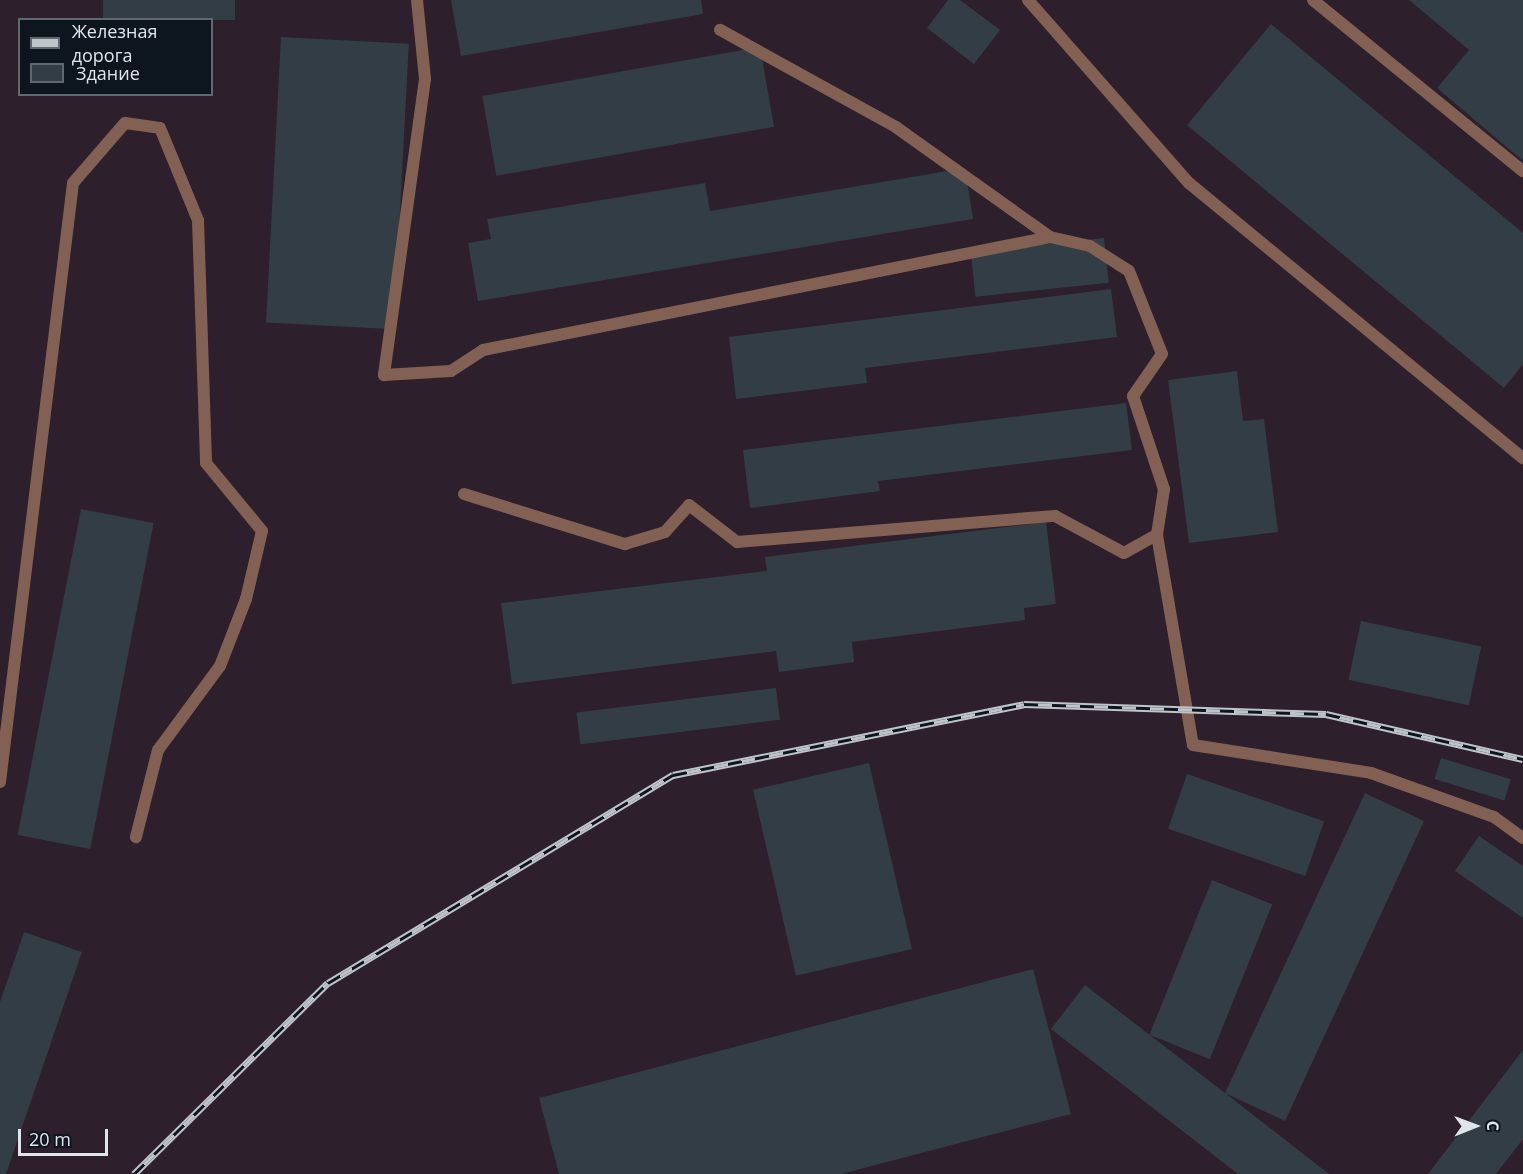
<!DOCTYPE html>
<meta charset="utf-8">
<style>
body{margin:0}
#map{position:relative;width:1523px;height:1174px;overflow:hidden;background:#161f27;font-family:"Open Sans",sans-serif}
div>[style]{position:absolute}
.industrial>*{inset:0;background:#2d1f2c}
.building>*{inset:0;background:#333d46;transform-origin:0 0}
.lane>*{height:12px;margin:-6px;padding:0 6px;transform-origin:6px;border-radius:6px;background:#836054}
.rail>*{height:7px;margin-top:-3.5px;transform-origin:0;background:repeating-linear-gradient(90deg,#0d151e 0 14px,#bdc4ca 0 28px);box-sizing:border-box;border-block:2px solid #bdc4ca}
span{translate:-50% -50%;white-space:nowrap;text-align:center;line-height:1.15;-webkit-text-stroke:4.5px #0d151e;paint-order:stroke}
.legend{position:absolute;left:18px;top:18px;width:195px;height:78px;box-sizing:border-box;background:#0d151e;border:2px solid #616870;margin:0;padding:8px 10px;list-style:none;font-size:18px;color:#dfe5eb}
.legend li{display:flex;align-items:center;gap:12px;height:30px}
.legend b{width:30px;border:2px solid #616870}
.north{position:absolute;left:1445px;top:1096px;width:60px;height:60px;-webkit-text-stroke:4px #0d151e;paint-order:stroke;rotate:89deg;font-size:16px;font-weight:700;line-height:24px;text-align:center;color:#dfe5eb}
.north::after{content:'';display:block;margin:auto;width:21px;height:27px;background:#dfe5eb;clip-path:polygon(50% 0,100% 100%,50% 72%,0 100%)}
.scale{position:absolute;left:18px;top:1129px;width:90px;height:27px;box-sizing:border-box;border:3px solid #dfe5eb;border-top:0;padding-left:8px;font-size:18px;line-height:21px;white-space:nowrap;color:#dfe5eb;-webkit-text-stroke:4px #0d151e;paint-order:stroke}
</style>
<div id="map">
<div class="industrial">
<i style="clip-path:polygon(evenodd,0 0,1523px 0,1523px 1174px,0 1174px,0 0,20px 20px,212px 20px,212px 94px,20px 94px,20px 20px)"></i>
</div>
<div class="building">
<i style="left:103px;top:0;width:132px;height:20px"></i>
<i style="clip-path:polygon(451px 0,701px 0,703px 14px,461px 56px)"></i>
<i style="clip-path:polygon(948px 0,960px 0,1000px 30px,974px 64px,927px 28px)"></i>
<i style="clip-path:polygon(1409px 0,1523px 0,1523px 161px,1437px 88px,1469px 50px)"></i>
<i style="clip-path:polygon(1271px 24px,1523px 233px,1523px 364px,1504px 388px,1187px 125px)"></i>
<i style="left:281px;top:37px;width:128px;height:286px;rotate:3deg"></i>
<i style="left:760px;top:47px;width:81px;height:282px;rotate:80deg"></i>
<i style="clip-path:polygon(965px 168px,973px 219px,478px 301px,468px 243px,491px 239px,487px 219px,705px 183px,710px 211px)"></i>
<i style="left:1104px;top:238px;width:45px;height:134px;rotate:84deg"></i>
<i style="clip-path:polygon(1111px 289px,1117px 337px,865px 368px,867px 383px,736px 399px,729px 337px)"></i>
<i style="clip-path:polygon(1237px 371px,1243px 421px,1264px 419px,1278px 532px,1189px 543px,1168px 380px)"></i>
<i style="clip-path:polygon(1126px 403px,1132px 450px,878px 481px,880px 491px,750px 508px,743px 450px)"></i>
<i style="left:81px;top:509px;width:74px;height:332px;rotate:11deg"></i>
<i style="clip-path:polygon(1046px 522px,1056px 604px,1024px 608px,1025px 620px,852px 642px,854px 662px,779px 672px,776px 651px,512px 684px,501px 603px,767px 571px,765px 557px)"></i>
<i style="left:1361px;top:621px;width:123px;height:60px;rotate:12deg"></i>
<i style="left:776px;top:688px;width:32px;height:201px;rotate:83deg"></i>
<i style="left:1441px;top:758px;width:73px;height:22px;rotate:17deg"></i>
<i style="left:869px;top:763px;width:191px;height:119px;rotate:77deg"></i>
<i style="left:1187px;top:774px;width:145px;height:58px;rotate:19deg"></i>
<i style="clip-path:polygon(1365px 793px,1424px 821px,1285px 1121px,1225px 1093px,1329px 1174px,1238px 1174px,1051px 1029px,1085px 985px,1225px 1093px)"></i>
<i style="clip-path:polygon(1479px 836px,1523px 866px,1523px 918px,1455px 871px)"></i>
<i style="left:1212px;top:880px;width:65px;height:167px;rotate:22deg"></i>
<i style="clip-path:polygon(24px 932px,82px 952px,6px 1174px,0 1174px,0 1002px)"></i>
<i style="clip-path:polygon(1033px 969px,1071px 1114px,841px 1174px,559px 1174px,539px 1098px)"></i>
<i style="clip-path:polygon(1523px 1050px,1523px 1139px,1496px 1174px,1428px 1174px)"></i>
</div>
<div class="lane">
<i style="left:417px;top:0;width:79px;rotate:84.2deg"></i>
<i style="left:425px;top:79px;width:299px;rotate:97.9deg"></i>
<i style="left:384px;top:375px;width:67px;rotate:-3.4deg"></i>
<i style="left:451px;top:371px;width:38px;rotate:-33deg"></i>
<i style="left:483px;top:350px;width:578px;rotate:-11.27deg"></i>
<i style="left:1050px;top:237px;width:189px;rotate:-144.5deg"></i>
<i style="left:896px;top:127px;width:201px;rotate:-151.1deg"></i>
<i style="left:1028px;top:0;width:244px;rotate:48.7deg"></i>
<i style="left:1189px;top:183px;width:433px;rotate:39.5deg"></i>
<i style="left:1313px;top:0;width:271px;rotate:39.2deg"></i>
<i style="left:1050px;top:237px;width:41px;rotate:12.7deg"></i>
<i style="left:1090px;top:246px;width:46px;rotate:32.7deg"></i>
<i style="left:1129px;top:271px;width:89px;rotate:68.3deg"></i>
<i style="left:1162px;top:354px;width:51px;rotate:124.6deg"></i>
<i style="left:1133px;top:396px;width:98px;rotate:71.6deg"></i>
<i style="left:1164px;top:489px;width:47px;rotate:98.7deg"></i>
<i style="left:1157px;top:535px;width:213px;rotate:80.3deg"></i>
<i style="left:1193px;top:745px;width:180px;rotate:8.9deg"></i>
<i style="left:1371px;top:773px;width:131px;rotate:19.7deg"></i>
<i style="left:1494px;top:817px;width:36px;rotate:36deg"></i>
<i style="left:464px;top:494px;width:169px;rotate:17.3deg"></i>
<i style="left:625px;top:544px;width:42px;rotate:-16.7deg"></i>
<i style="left:665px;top:532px;width:36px;rotate:-48deg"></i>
<i style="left:689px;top:505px;width:61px;rotate:37.6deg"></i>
<i style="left:737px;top:542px;width:319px;rotate:-4.7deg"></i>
<i style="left:1055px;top:516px;width:78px;rotate:28.2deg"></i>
<i style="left:1124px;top:553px;width:38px;rotate:-29deg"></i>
<i style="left:0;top:782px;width:603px;rotate:-83.05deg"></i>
<i style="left:73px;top:183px;width:79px;rotate:-49.1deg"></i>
<i style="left:125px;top:123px;width:35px;rotate:8deg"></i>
<i style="left:160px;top:128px;width:100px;rotate:67.6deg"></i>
<i style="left:198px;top:220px;width:243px;rotate:88.1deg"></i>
<i style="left:206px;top:463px;width:88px;rotate:50.5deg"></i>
<i style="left:262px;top:531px;width:70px;rotate:103.2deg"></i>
<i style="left:246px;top:599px;width:72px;rotate:111.2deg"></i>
<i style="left:220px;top:666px;width:104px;rotate:126.4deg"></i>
<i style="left:158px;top:750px;width:90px;rotate:104.2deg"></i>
</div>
<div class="rail">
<i style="left:134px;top:1174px;width:272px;rotate:-44.6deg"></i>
<i style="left:328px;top:983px;width:403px;rotate:-31.1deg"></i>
<i style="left:673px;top:775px;width:358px;rotate:-11.4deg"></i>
<i style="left:1024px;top:704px;width:302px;rotate:1.9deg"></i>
<i style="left:1326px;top:714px;width:202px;rotate:12.9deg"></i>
</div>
<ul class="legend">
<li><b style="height:8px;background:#bdc4ca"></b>Железная дорога</li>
<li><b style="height:16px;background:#333d46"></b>Здание</li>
</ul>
<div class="north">С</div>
<div class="scale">20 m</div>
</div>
